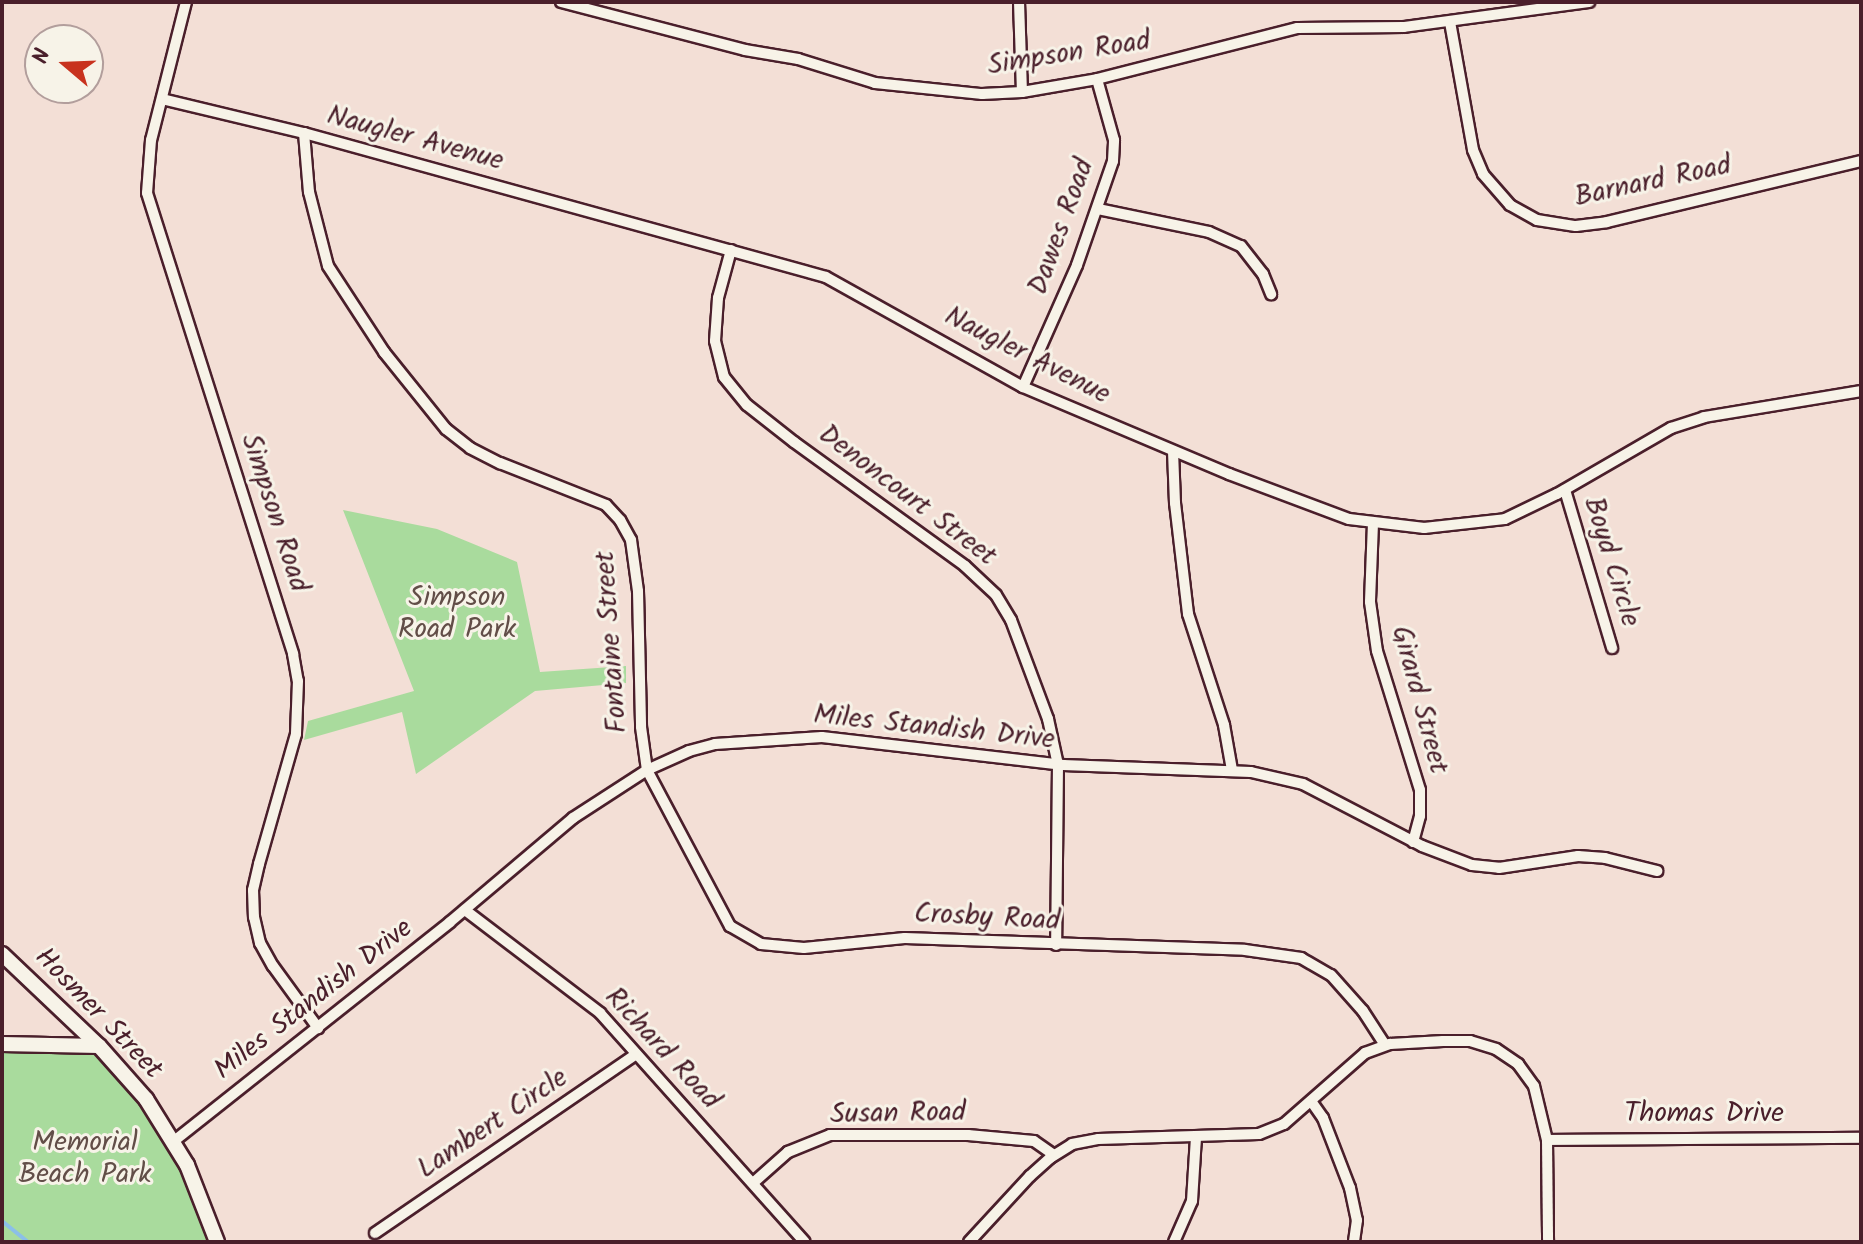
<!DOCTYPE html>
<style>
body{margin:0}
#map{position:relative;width:1863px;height:1244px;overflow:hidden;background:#f3dfd6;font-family:Kalam,sans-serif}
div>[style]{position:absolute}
.green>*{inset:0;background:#a9db9d}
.stream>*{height:4px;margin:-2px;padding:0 2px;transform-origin:2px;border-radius:2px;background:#8bbfe8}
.roads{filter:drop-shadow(2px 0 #4a1f2b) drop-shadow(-2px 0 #4a1f2b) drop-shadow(0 2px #4a1f2b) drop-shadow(0 -2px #4a1f2b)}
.street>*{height:10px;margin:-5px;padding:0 5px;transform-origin:5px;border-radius:5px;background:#f7f3e8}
.secondary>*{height:14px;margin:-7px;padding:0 7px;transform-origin:7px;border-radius:7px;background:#f7f3e8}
span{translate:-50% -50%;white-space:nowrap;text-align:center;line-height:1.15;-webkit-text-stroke:6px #f7f3e8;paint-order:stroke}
.street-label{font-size:28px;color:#4a1f2b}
.park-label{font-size:28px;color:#624e48}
.frame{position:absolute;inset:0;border:4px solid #4a1f2b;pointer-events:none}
.north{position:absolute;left:24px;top:24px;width:80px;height:80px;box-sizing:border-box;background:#f7f3e8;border:2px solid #b29e9c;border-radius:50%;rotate:289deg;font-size:22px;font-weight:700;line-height:32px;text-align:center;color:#4a1f2b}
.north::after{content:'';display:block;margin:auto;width:28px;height:36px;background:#c8321e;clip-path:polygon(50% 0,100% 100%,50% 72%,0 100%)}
</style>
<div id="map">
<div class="green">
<i style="clip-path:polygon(343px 510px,437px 529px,517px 562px,540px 672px,626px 666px,626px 683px,535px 691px,416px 774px,402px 712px,304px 740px,308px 721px,414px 691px)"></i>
<i style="clip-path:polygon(2px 1044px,99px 1046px,162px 1121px,217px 1242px,2px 1242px)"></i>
</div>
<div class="stream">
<i style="left:2px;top:1221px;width:33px;rotate:39deg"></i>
</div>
<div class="roads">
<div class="street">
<i style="left:186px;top:2px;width:142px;rotate:104.2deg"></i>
<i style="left:151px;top:140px;width:53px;rotate:94.3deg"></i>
<i style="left:147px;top:193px;width:484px;rotate:72.4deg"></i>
<i style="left:293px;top:654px;width:27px;rotate:80deg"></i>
<i style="left:298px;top:681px;width:53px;rotate:92.2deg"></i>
<i style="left:296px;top:734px;width:135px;rotate:105.9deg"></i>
<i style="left:259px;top:864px;width:27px;rotate:103deg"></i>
<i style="left:253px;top:890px;width:27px;rotate:88deg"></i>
<i style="left:254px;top:917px;width:27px;rotate:77deg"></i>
<i style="left:260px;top:943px;width:26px;rotate:61deg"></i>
<i style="left:273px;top:966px;width:77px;rotate:54deg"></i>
<i style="left:561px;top:2px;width:190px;rotate:14.6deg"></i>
<i style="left:745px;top:50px;width:54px;rotate:9.6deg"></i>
<i style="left:798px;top:59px;width:81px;rotate:17.3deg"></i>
<i style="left:875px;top:83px;width:108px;rotate:5.9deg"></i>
<i style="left:982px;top:94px;width:40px;rotate:-2.9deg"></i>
<i style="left:1022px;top:92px;width:76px;rotate:-9.8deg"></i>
<i style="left:1097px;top:79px;width:206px;rotate:-14.3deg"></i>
<i style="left:1297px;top:28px;width:107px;rotate:-0.5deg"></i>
<i style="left:1404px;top:27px;width:187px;rotate:-7.7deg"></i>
<i style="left:1019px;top:2px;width:90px;rotate:88.1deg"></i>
<i style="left:1450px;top:22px;width:130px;rotate:79.8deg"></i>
<i style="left:1473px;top:150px;width:26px;rotate:67deg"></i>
<i style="left:1483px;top:174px;width:41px;rotate:48.9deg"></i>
<i style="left:1510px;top:205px;width:31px;rotate:29deg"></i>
<i style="left:1537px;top:220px;width:39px;rotate:9deg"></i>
<i style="left:1576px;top:226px;width:31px;rotate:-7deg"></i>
<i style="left:1607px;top:222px;width:261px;rotate:-13.5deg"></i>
<i style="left:162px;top:99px;width:146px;rotate:13.5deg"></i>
<i style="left:304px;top:133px;width:541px;rotate:15.42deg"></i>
<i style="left:826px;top:277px;width:226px;rotate:29.2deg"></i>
<i style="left:1023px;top:387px;width:224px;rotate:22.9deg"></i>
<i style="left:1229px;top:474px;width:128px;rotate:20.6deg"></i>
<i style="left:1349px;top:519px;width:76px;rotate:6.8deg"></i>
<i style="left:1424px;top:528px;width:81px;rotate:-6.3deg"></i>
<i style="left:1505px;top:519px;width:58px;rotate:-25.7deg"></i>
<i style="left:1557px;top:494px;width:132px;rotate:-30.1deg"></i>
<i style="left:1671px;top:428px;width:35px;rotate:-18deg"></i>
<i style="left:1704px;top:417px;width:159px;rotate:-9.4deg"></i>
<i style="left:304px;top:133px;width:59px;rotate:85.2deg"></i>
<i style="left:309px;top:192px;width:76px;rotate:75.6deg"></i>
<i style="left:328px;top:266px;width:103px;rotate:56.9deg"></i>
<i style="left:384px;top:352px;width:99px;rotate:51.2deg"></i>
<i style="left:446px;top:429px;width:31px;rotate:38deg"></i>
<i style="left:470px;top:448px;width:34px;rotate:27deg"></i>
<i style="left:500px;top:463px;width:114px;rotate:21.6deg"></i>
<i style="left:606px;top:505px;width:21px;rotate:47deg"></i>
<i style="left:620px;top:520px;width:23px;rotate:61deg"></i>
<i style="left:631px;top:540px;width:51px;rotate:82.2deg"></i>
<i style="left:638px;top:591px;width:136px;rotate:88.7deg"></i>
<i style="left:641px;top:727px;width:43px;rotate:82.1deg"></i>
<i style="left:647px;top:770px;width:177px;rotate:62deg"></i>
<i style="left:730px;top:926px;width:36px;rotate:30deg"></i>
<i style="left:761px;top:944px;width:43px;rotate:5.3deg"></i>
<i style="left:804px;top:948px;width:101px;rotate:-5.7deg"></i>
<i style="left:905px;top:938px;width:340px;rotate:2deg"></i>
<i style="left:1245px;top:950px;width:57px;rotate:8.1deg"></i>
<i style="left:1301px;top:958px;width:34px;rotate:30deg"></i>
<i style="left:1331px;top:975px;width:48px;rotate:48.4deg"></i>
<i style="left:1363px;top:1011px;width:40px;rotate:57.1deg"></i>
<i style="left:1098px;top:209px;width:113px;rotate:11.7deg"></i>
<i style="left:1209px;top:232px;width:35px;rotate:24deg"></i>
<i style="left:1241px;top:246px;width:36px;rotate:52deg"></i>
<i style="left:1263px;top:274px;width:22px;rotate:68deg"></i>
<i style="left:731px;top:250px;width:50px;rotate:105.2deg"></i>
<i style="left:718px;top:298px;width:43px;rotate:94deg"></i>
<i style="left:715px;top:341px;width:37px;rotate:76deg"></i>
<i style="left:724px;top:377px;width:36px;rotate:51deg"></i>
<i style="left:747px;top:405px;width:60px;rotate:38.2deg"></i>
<i style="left:794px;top:442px;width:211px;rotate:35.9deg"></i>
<i style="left:965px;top:566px;width:42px;rotate:43.1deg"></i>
<i style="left:996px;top:595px;width:29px;rotate:59deg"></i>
<i style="left:1011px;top:620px;width:106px;rotate:69.5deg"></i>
<i style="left:1048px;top:719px;width:47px;rotate:77.7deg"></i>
<i style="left:1058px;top:765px;width:180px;rotate:90.6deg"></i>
<i style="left:1023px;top:387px;width:133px;rotate:-66.1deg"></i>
<i style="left:1077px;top:265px;width:110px;rotate:-70.9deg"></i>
<i style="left:1113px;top:161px;width:21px;rotate:-87deg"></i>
<i style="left:1114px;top:140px;width:63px;rotate:-105.6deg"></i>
<i style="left:1173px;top:451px;width:52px;rotate:87.8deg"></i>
<i style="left:1175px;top:503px;width:112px;rotate:83.3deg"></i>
<i style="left:1188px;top:614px;width:117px;rotate:72deg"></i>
<i style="left:1224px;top:725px;width:46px;rotate:79.9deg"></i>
<i style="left:1565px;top:490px;width:165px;rotate:73.4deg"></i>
<i style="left:1373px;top:523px;width:79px;rotate:92.2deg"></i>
<i style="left:1370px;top:602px;width:49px;rotate:81.9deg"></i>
<i style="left:1377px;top:651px;width:145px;rotate:72.8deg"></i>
<i style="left:1420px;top:790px;width:26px;rotate:90deg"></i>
<i style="left:1420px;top:816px;width:27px;rotate:105deg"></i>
<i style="left:465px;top:910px;width:170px;rotate:37.3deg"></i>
<i style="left:600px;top:1013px;width:307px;rotate:48.2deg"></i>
<i style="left:1311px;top:1101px;width:21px;rotate:55deg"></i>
<i style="left:1323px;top:1118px;width:75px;rotate:68.9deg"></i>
<i style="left:1350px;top:1188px;width:33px;rotate:78deg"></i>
<i style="left:1357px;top:1220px;width:22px;rotate:98deg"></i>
<i style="left:1547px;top:1140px;width:314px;rotate:-0.4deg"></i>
<i style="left:174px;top:1141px;width:352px;rotate:-38.4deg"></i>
<i style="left:450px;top:922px;width:161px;rotate:-40.2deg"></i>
<i style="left:573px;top:818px;width:88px;rotate:-33deg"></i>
<i style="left:647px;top:770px;width:46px;rotate:-24.3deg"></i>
<i style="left:689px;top:751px;width:27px;rotate:-15deg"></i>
<i style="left:715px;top:744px;width:107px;rotate:-3.7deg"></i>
<i style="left:822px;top:737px;width:243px;rotate:6.6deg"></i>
<i style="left:1063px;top:765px;width:188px;rotate:2.1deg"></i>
<i style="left:1251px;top:772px;width:53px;rotate:13deg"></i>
<i style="left:1303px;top:784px;width:134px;rotate:27.5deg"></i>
<i style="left:1422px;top:846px;width:53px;rotate:20.8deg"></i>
<i style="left:1472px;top:865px;width:27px;rotate:6deg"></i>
<i style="left:1499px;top:868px;width:80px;rotate:-8.6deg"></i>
<i style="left:1578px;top:856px;width:27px;rotate:4deg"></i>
<i style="left:1605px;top:858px;width:54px;rotate:14deg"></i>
<i style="left:753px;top:1183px;width:47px;rotate:-41.5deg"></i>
<i style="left:788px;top:1152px;width:45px;rotate:-22deg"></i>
<i style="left:830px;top:1135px;width:138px"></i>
<i style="left:968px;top:1135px;width:66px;rotate:5.2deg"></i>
<i style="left:1034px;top:1141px;width:24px;rotate:35deg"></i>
<i style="left:375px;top:1233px;width:316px;rotate:-34.4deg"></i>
<i style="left:969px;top:1242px;width:90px;rotate:-47.3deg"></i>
<i style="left:1030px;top:1176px;width:27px;rotate:-42deg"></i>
<i style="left:1050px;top:1158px;width:26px;rotate:-32deg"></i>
<i style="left:1072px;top:1144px;width:26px;rotate:-11deg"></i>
<i style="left:1098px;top:1139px;width:161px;rotate:-1.8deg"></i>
<i style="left:1259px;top:1134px;width:27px;rotate:-22deg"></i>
<i style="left:1284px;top:1124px;width:108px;rotate:-41.2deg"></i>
<i style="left:1365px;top:1053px;width:27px;rotate:-20deg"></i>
<i style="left:1390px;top:1044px;width:53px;rotate:-3.2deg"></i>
<i style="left:1443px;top:1041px;width:27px"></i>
<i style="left:1470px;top:1041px;width:27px;rotate:17deg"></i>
<i style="left:1496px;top:1049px;width:27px;rotate:34deg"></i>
<i style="left:1518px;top:1064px;width:27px;rotate:54deg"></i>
<i style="left:1534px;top:1086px;width:56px;rotate:76.5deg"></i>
<i style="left:1547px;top:1140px;width:102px;rotate:89.4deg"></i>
<i style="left:1174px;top:1242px;width:45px;rotate:-66.3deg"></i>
<i style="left:1192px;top:1201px;width:63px;rotate:-86.4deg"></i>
</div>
<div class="secondary">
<i style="left:2px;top:954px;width:134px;rotate:43.5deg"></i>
<i style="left:99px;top:1046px;width:71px;rotate:48.4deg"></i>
<i style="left:146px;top:1099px;width:78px;rotate:58.2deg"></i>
<i style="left:187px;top:1165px;width:83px;rotate:68.7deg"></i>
<i style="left:2px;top:1044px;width:97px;rotate:1.2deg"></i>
</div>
</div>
<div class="street-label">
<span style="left:1069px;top:54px;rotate:-9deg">Simpson Road</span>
<span style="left:415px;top:139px;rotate:15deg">Naugler Avenue</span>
<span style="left:1653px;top:182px;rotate:-12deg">Barnard Road</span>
<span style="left:1062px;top:227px;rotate:-70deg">Dawes Road</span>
<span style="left:1027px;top:356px;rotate:27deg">Naugler Avenue</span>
<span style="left:907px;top:496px;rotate:37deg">Denoncourt Street</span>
<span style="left:274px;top:513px;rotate:72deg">Simpson Road</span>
<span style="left:1611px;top:562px;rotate:73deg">Boyd Circle</span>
<span style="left:612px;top:642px;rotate:-94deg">Fontaine Street</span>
<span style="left:1419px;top:700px;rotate:75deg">Girard Street</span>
<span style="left:934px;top:728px;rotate:6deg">Miles Standish Drive</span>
<span style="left:987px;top:918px;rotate:3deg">Crosby Road</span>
<span style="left:314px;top:1000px;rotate:-38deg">Miles Standish Drive</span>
<span style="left:98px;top:1014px;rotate:46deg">Hosmer Street</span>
<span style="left:662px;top:1049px;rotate:47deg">Richard Road</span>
<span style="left:898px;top:1114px;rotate:-1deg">Susan Road</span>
<span style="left:1704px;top:1114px">Thomas Drive</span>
<span style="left:493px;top:1124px;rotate:-34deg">Lambert Circle</span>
</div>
<div class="park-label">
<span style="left:457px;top:614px">Simpson<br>Road Park</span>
<span style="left:85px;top:1159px">Memorial<br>Beach Park</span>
</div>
<div class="frame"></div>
<div class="north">N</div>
</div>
